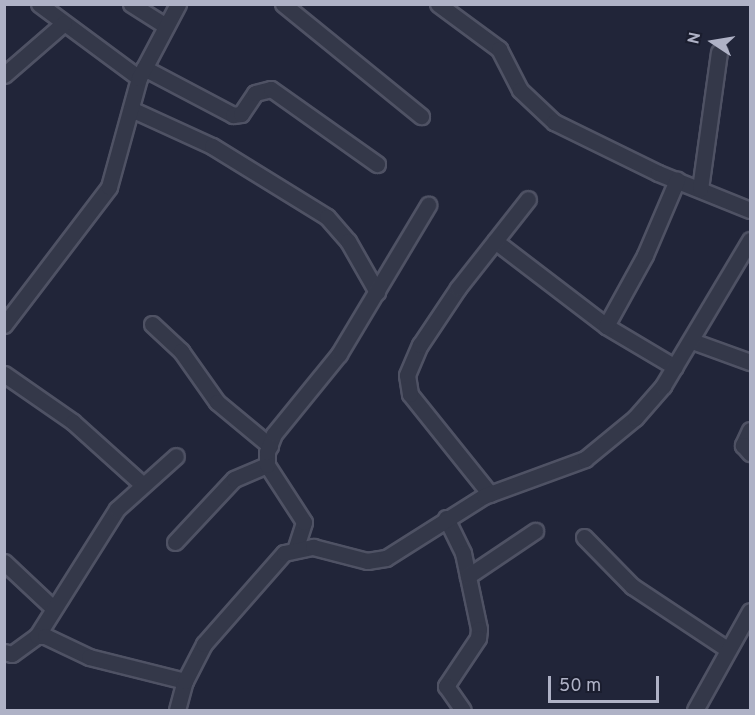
<!DOCTYPE html>
<style>
body{margin:0}
#map{position:relative;width:755px;height:715px;overflow:hidden;background:#212539;font-family:Overpass,sans-serif}
div>[style]{position:absolute}
.roads{filter:drop-shadow(2px 0 #4f5264) drop-shadow(-2px 0 #4f5264) drop-shadow(0 2px #4f5264) drop-shadow(0 -2px #4f5264)}
.minor>*{height:15px;margin:-7.5px;padding:0 7.5px;transform-origin:7.5px;border-radius:7.5px;background:#343849}
span{translate:-50% -50%;white-space:nowrap;text-align:center;line-height:1.15;-webkit-text-stroke:4.5px #1a1d2e;paint-order:stroke}
.frame{position:absolute;inset:0;border:6px solid #afb2c6;pointer-events:none}
.north{position:absolute;left:683px;top:12px;width:60px;height:60px;-webkit-text-stroke:4px #1a1d2e;paint-order:stroke;rotate:282deg;font-size:16px;font-weight:700;line-height:24px;text-align:center;color:#afb2c6}
.north::after{content:'';display:block;margin:auto;width:21px;height:27px;background:#afb2c6;clip-path:polygon(50% 0,100% 100%,50% 72%,0 100%)}
.scale{position:absolute;left:548px;top:676px;width:111px;height:27px;box-sizing:border-box;border:3px solid #afb2c6;border-top:0;padding-left:8px;font-size:18px;line-height:21px;white-space:nowrap;color:#afb2c6;-webkit-text-stroke:4px #1a1d2e;paint-order:stroke}
</style>
<div id="map">
<div class="roads">
<div class="minor">
<i style="left:39px;top:4px;width:124px;rotate:36.5deg"></i>
<i style="left:131px;top:4px;width:41px;rotate:32.2deg"></i>
<i style="left:283px;top:4px;width:178px;rotate:39.1deg"></i>
<i style="left:438px;top:4px;width:76px;rotate:36.4deg"></i>
<i style="left:499px;top:49px;width:46px;rotate:62.9deg"></i>
<i style="left:520px;top:90px;width:47px;rotate:43.3deg"></i>
<i style="left:554px;top:122px;width:116px;rotate:26.1deg"></i>
<i style="left:658px;top:173px;width:99px;rotate:21.9deg"></i>
<i style="left:144px;top:68px;width:101px;rotate:27.8deg"></i>
<i style="left:233px;top:115px;width:8px;rotate:-7deg"></i>
<i style="left:241px;top:114px;width:25px;rotate:-56deg"></i>
<i style="left:255px;top:93px;width:16px;rotate:-14deg"></i>
<i style="left:271px;top:89px;width:130px;rotate:35.3deg"></i>
<i style="left:4px;top:75px;width:79px;rotate:-40.9deg"></i>
<i style="left:131px;top:109px;width:89px;rotate:24.6deg"></i>
<i style="left:212px;top:146px;width:135px;rotate:31.7deg"></i>
<i style="left:327px;top:217px;width:32px;rotate:49deg"></i>
<i style="left:348px;top:241px;width:59px;rotate:60.4deg"></i>
<i style="left:700px;top:189px;width:138px;rotate:-82.1deg"></i>
<i style="left:495px;top:241px;width:140px;rotate:37.4deg"></i>
<i style="left:606px;top:326px;width:80px;rotate:30.7deg"></i>
<i style="left:152px;top:324px;width:40px;rotate:43deg"></i>
<i style="left:181px;top:351px;width:62px;rotate:54.8deg"></i>
<i style="left:217px;top:402px;width:69px;rotate:39.7deg"></i>
<i style="left:4px;top:325px;width:173px;rotate:-52.7deg"></i>
<i style="left:109px;top:187px;width:113px;rotate:-74.6deg"></i>
<i style="left:139px;top:78px;width:84px;rotate:-62.2deg"></i>
<i style="left:606px;top:326px;width:81px;rotate:-61.2deg"></i>
<i style="left:645px;top:255px;width:82px;rotate:-66.9deg"></i>
<i style="left:692px;top:341px;width:62px;rotate:19.9deg"></i>
<i style="left:4px;top:374px;width:84px;rotate:34.8deg"></i>
<i style="left:73px;top:422px;width:94px;rotate:42deg"></i>
<i style="left:750px;top:430px;width:17px;rotate:115deg"></i>
<i style="left:743px;top:445px;width:11px;rotate:49deg"></i>
<i style="left:490px;top:494px;width:128px;rotate:-128.7deg"></i>
<i style="left:410px;top:394px;width:19px;rotate:-99deg"></i>
<i style="left:407px;top:375px;width:33px;rotate:-67deg"></i>
<i style="left:420px;top:345px;width:69px;rotate:-56.3deg"></i>
<i style="left:458px;top:288px;width:113px;rotate:-51.8deg"></i>
<i style="left:446px;top:518px;width:39px;rotate:64deg"></i>
<i style="left:463px;top:553px;width:78px;rotate:78.1deg"></i>
<i style="left:479px;top:629px;width:9px;rotate:96deg"></i>
<i style="left:478px;top:638px;width:58px;rotate:123.7deg"></i>
<i style="left:446px;top:686px;width:29px;rotate:55deg"></i>
<i style="left:584px;top:537px;width:69px;rotate:45.6deg"></i>
<i style="left:632px;top:586px;width:114px;rotate:33.6deg"></i>
<i style="left:175px;top:542px;width:86px;rotate:-46.9deg"></i>
<i style="left:234px;top:479px;width:36px;rotate:-23deg"></i>
<i style="left:296px;top:547px;width:26px;rotate:-72deg"></i>
<i style="left:304px;top:522px;width:68px;rotate:-123deg"></i>
<i style="left:267px;top:465px;width:13px;rotate:-90deg"></i>
<i style="left:267px;top:452px;width:19px;rotate:-69deg"></i>
<i style="left:274px;top:434px;width:103px;rotate:-50.9deg"></i>
<i style="left:339px;top:354px;width:174px;rotate:-59.1deg"></i>
<i style="left:4px;top:562px;width:67px;rotate:43.2deg"></i>
<i style="left:468px;top:576px;width:81px;rotate:-33.9deg"></i>
<i style="left:37px;top:636px;width:150px;rotate:-57.8deg"></i>
<i style="left:117px;top:509px;width:79px;rotate:-41.9deg"></i>
<i style="left:4px;top:652px;width:8px;rotate:14deg"></i>
<i style="left:12px;top:654px;width:31px;rotate:-36deg"></i>
<i style="left:37px;top:636px;width:8px"></i>
<i style="left:45px;top:636px;width:49px;rotate:25.5deg"></i>
<i style="left:89px;top:657px;width:99px;rotate:14deg"></i>
<i style="left:177px;top:710px;width:30px;rotate:-75deg"></i>
<i style="left:185px;top:681px;width:42px;rotate:-62.8deg"></i>
<i style="left:204px;top:644px;width:121px;rotate:-48.7deg"></i>
<i style="left:284px;top:553px;width:30px;rotate:-12deg"></i>
<i style="left:313px;top:547px;width:56px;rotate:14.5deg"></i>
<i style="left:367px;top:561px;width:19px;rotate:-9deg"></i>
<i style="left:386px;top:558px;width:116px;rotate:-32.3deg"></i>
<i style="left:484px;top:496px;width:108px;rotate:-20.1deg"></i>
<i style="left:585px;top:459px;width:65px;rotate:-39.4deg"></i>
<i style="left:635px;top:418px;width:43px;rotate:-48.8deg"></i>
<i style="left:663px;top:386px;width:170px;rotate:-59.2deg"></i>
<i style="left:695px;top:710px;width:113px;rotate:-60.9deg"></i>
</div>
</div>
<div class="frame"></div>
<div class="north">N</div>
<div class="scale">50 m</div>
</div>
